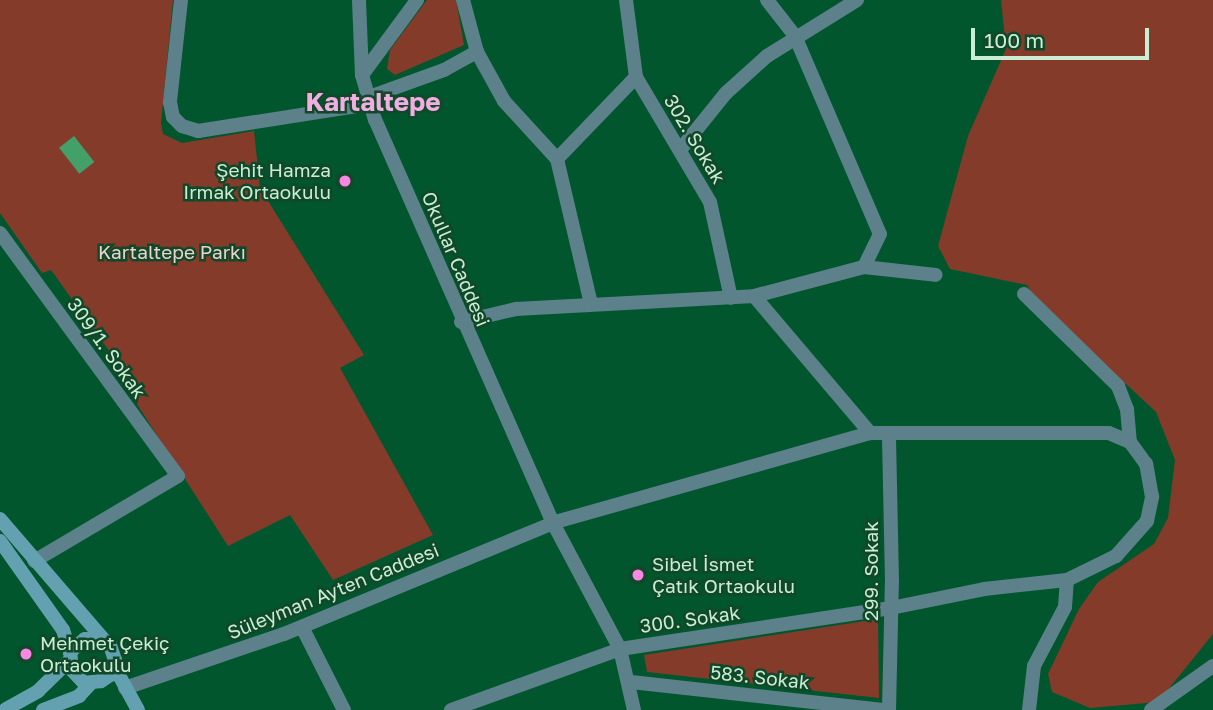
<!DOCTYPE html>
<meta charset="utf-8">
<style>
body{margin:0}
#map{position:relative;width:1213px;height:710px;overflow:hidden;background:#01562e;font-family:"Golos Text",sans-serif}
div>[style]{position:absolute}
.green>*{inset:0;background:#843b2a}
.water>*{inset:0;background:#43a069;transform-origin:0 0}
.minor>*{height:14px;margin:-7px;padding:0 7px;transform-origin:7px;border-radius:7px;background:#5c818b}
.tertiary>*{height:14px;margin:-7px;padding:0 7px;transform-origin:7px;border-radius:7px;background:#5c818b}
.secondary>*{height:14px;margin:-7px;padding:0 7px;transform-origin:7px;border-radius:7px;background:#63a1b0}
.dots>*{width:19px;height:19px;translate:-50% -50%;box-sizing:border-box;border:4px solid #104829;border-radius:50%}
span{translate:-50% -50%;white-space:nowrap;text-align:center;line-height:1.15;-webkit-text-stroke:5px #104829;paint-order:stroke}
.street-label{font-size:19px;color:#caedd4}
.poi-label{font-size:19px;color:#caedd4}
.right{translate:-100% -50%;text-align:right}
.left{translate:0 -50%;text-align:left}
.park-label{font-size:19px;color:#edd3cd}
.district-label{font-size:26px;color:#f0aee1;font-weight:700}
.scale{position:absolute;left:971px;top:28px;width:178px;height:32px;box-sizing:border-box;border:4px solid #caedd4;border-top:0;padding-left:9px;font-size:21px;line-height:24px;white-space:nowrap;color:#caedd4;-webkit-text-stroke:5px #104829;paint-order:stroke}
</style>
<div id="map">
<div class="green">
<i style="clip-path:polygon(0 0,173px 0,161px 123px,163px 134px,182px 143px,254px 131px,260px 188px,364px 355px,340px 368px,433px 535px,333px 580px,290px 515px,228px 546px,126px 387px,129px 381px,125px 373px,51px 270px,42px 273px,0 213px)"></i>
<i style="clip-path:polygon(427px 0,456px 0,464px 45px,395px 75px,387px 69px,390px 50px)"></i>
<i style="clip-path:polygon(1001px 0,1213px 0,1213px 634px,1158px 702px,1090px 708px,1052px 692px,1048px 674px,1079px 609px,1098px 582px,1154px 544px,1168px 518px,1175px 460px,1156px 412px,1037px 301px,1027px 285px,950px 269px,938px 246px,968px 136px,1006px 49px)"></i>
<i style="clip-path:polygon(878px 619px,879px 698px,647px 672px,644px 655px)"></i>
</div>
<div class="water">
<i style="left:74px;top:136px;width:33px;height:19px;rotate:52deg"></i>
</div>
<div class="minor">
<i style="left:181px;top:0;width:103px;rotate:96.2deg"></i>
<i style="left:170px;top:102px;width:15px;rotate:79deg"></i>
<i style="left:173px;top:117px;width:13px;rotate:45deg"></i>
<i style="left:182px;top:126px;width:17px;rotate:17deg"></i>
<i style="left:198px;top:131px;width:175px;rotate:-8.9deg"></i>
<i style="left:463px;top:0;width:54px;rotate:74.9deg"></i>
<i style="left:477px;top:52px;width:56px;rotate:61.1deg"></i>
<i style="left:504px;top:101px;width:79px;rotate:47.6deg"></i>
<i style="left:557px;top:159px;width:149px;rotate:76.8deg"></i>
<i style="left:626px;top:0;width:78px;rotate:82.6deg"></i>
<i style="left:636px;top:77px;width:145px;rotate:59.4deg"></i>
<i style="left:710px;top:202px;width:98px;rotate:77.7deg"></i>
<i style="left:767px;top:0;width:46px;rotate:52.1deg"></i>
<i style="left:795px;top:36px;width:215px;rotate:66.8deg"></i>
<i style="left:880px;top:234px;width:37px;rotate:116deg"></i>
<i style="left:362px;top:75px;width:93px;rotate:-53.7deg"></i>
<i style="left:369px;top:97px;width:80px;rotate:-19.8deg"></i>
<i style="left:444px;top:70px;width:38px;rotate:-29deg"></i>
<i style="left:680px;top:150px;width:73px;rotate:-51.1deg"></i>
<i style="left:726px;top:93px;width:55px;rotate:-42.1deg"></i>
<i style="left:767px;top:56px;width:106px;rotate:-31.9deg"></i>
<i style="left:557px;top:159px;width:114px;rotate:-46.1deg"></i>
<i style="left:0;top:233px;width:301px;rotate:53.8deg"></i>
<i style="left:178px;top:476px;width:167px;rotate:149.4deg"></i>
<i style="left:1024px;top:294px;width:132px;rotate:44.4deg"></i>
<i style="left:1118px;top:386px;width:25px;rotate:69deg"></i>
<i style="left:1127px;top:409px;width:33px;rotate:85deg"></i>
<i style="left:754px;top:296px;width:180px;rotate:49.7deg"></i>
<i style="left:461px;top:322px;width:57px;rotate:-13.3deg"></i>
<i style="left:516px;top:309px;width:238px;rotate:-3.1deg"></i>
<i style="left:754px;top:296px;width:114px;rotate:-14.8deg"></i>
<i style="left:864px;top:267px;width:72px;rotate:6.3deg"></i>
<i style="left:302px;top:627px;width:93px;rotate:63.2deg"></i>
<i style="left:631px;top:682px;width:256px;rotate:6.3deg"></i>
<i style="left:451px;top:710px;width:180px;rotate:-19.8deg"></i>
<i style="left:620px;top:649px;width:274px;rotate:-8.6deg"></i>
<i style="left:891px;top:608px;width:95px;rotate:-11.5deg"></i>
<i style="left:984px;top:589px;width:83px;rotate:-6.2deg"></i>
<i style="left:1067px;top:580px;width:55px;rotate:-26.1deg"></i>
<i style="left:1116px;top:556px;width:47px;rotate:-48.5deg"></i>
<i style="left:1147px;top:521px;width:25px;rotate:-78deg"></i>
<i style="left:1152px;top:497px;width:34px;rotate:-100deg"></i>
<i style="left:1146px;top:464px;width:27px;rotate:-126deg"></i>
<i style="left:1130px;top:442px;width:23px;rotate:-157deg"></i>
<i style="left:1109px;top:433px;width:239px;rotate:180deg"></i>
<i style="left:870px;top:433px;width:330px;rotate:164.2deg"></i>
<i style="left:553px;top:523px;width:143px;rotate:62deg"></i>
<i style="left:620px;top:649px;width:63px;rotate:77.1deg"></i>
<i style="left:889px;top:710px;width:129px;rotate:-88.7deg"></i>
<i style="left:892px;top:581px;width:148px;rotate:-91.2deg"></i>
<i style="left:1029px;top:710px;width:44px;rotate:-83.5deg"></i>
<i style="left:1034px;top:666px;width:67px;rotate:-62.3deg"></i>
<i style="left:1065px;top:607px;width:27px;rotate:-86deg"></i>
<i style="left:1151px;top:710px;width:76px;rotate:-35.4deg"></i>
</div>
<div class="tertiary">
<i style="left:125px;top:688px;width:168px;rotate:-18.8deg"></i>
<i style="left:284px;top:634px;width:291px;rotate:-22.4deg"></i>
<i style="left:553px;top:523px;width:441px;rotate:-113.8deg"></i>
<i style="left:375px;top:120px;width:47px;rotate:-106.1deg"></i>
<i style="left:362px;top:75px;width:75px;rotate:-92.3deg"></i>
</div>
<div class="secondary">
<i style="left:0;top:519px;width:170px;rotate:49.3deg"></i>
<i style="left:111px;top:648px;width:13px;rotate:72deg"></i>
<i style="left:115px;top:660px;width:16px;rotate:108deg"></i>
<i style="left:110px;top:675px;width:11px;rotate:146deg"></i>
<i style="left:101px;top:681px;width:17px;rotate:173deg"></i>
<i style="left:84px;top:683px;width:18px;rotate:-133deg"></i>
<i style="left:72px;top:670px;width:18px;rotate:-96deg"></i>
<i style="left:70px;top:652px;width:20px;rotate:-41deg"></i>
<i style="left:85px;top:639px;width:18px;rotate:3deg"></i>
<i style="left:0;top:541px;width:109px;rotate:54.7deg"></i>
<i style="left:63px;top:630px;width:23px;rotate:72deg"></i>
<i style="left:114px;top:666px;width:50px;rotate:61.4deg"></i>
<i style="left:6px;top:709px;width:37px;rotate:-29deg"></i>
<i style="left:38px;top:691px;width:43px;rotate:-44.1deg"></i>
<i style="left:43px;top:710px;width:39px;rotate:-21deg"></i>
<i style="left:79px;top:696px;width:18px;rotate:-47deg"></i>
</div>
<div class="dots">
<i style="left:345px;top:181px;background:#fb87e5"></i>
<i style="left:638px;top:575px;background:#fb87e5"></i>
<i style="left:26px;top:654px;background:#fb87e5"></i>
</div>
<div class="street-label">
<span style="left:695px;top:139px;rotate:59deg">302. Sokak</span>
<span style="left:456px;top:259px;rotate:67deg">Okullar Caddesi</span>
<span style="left:107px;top:348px;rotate:54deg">309/1. Sokak</span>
<span style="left:871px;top:571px;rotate:-90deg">299. Sokak</span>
<span style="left:333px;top:591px;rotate:-22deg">Süleyman Ayten Caddesi</span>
<span style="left:690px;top:619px;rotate:-8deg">300. Sokak</span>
<span style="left:760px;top:677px;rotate:6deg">583. Sokak</span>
</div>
<div class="poi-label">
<span class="right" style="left:331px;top:181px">Şehit Hamza<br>Irmak Ortaokulu</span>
<span class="left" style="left:652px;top:575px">Sibel İsmet<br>Çatık Ortaokulu</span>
<span class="left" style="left:40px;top:654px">Mehmet Çekiç<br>Ortaokulu</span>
</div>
<div class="park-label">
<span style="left:172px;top:252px">Kartaltepe Parkı</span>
</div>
<div class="district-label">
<span style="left:373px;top:102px">Kartaltepe</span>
</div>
<div class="scale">100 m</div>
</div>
